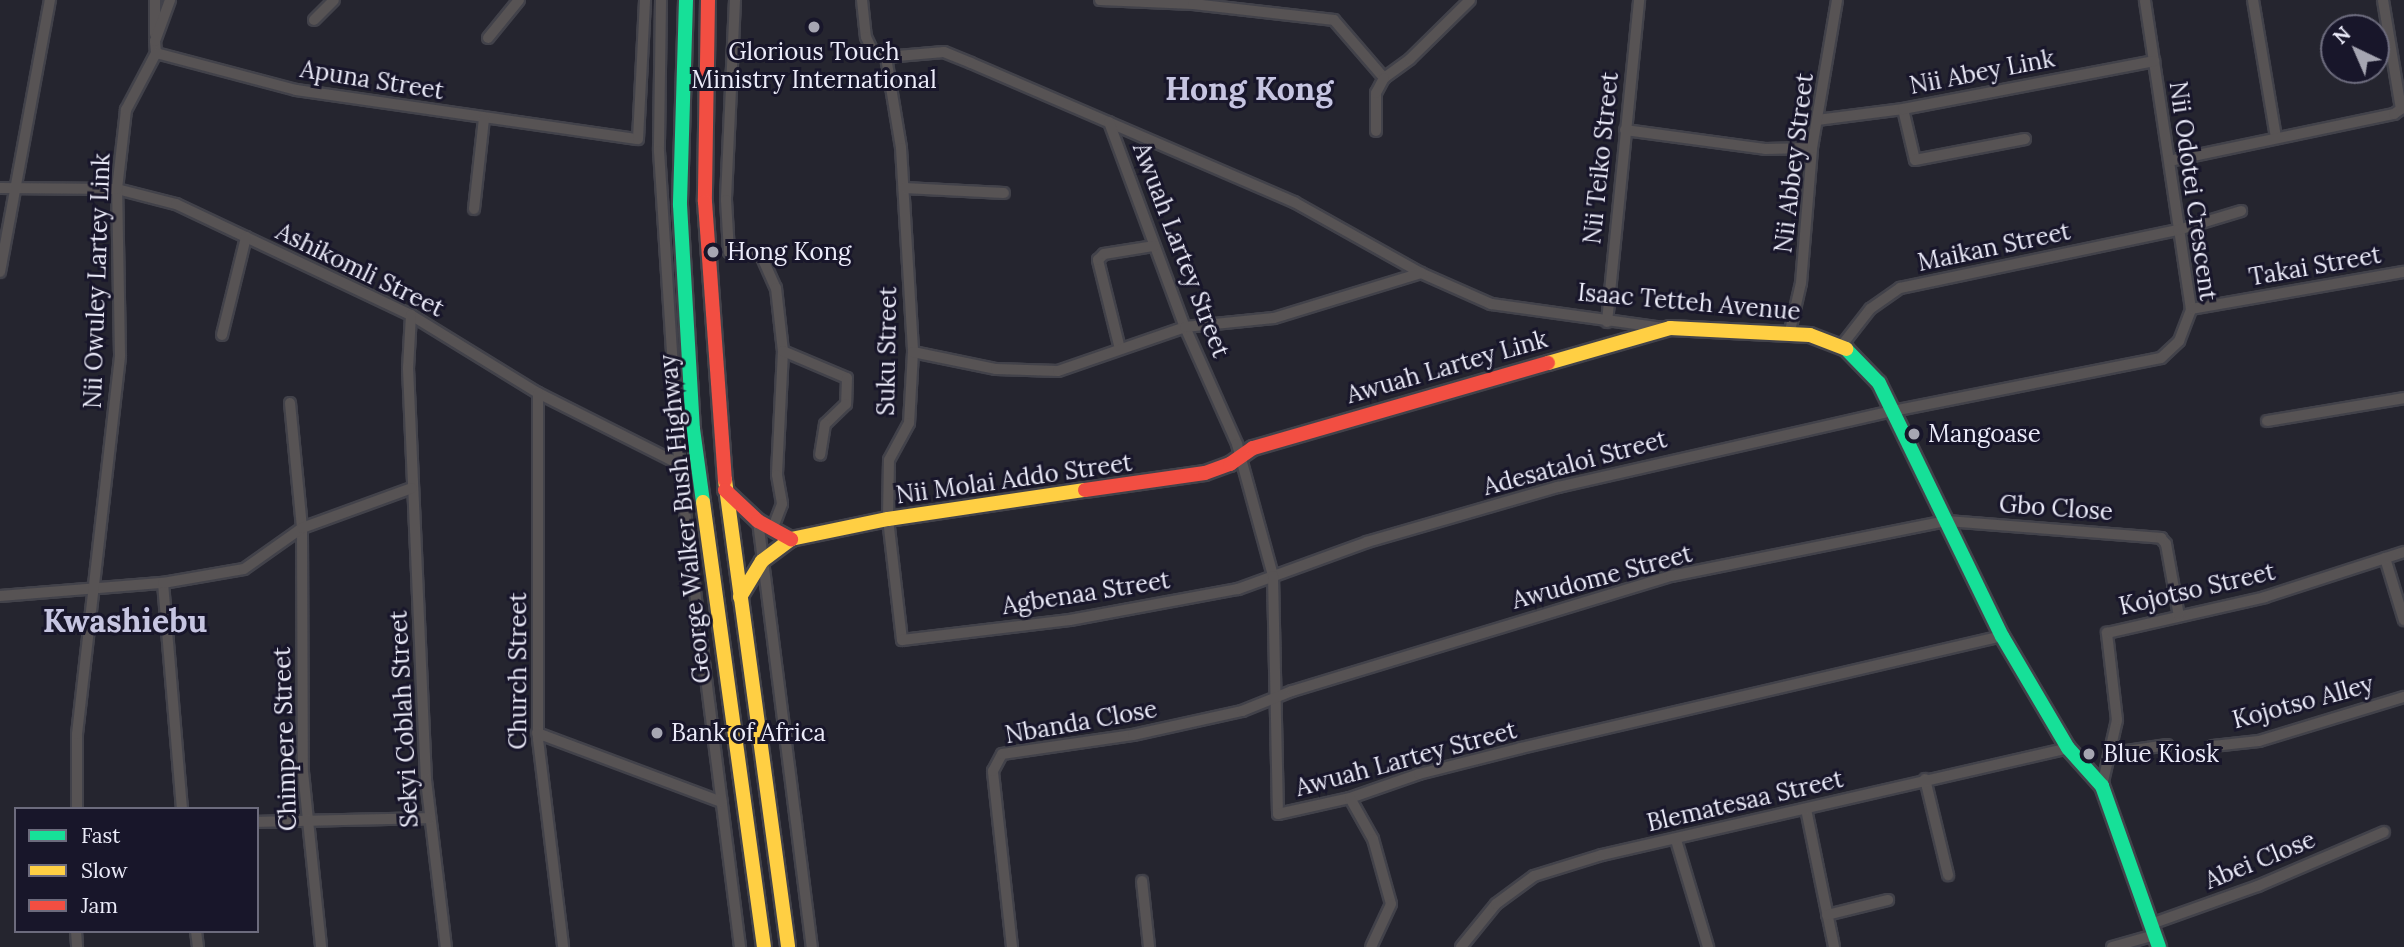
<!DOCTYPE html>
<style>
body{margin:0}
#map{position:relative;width:2404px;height:947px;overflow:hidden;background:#25252f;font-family:Lora,serif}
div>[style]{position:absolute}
.roads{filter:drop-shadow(2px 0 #42424a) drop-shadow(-2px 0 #42424a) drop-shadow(0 2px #42424a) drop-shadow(0 -2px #42424a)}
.street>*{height:10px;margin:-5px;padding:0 5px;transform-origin:5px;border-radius:5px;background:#575354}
.fast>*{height:14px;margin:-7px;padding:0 7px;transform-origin:7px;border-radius:7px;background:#16e098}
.slow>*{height:14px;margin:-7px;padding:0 7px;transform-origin:7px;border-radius:7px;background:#ffcf43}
.jam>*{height:14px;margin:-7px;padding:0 7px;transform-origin:7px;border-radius:7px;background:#f24e42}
.dots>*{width:19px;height:19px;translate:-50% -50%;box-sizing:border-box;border:4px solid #18162a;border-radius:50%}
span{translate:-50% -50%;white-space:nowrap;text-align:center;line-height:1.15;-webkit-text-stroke:6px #18162a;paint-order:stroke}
.poi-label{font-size:24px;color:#ebebf9}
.left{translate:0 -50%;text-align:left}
.street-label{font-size:24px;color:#ebebf9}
.district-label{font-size:32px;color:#c6c5e1;font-weight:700}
.legend{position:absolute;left:14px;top:807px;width:245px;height:126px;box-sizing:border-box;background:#18162a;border:2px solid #6c6b7d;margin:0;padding:9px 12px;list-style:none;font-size:21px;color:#ebebf9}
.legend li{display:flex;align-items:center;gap:14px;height:35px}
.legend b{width:35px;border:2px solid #6c6b7d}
.north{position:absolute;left:2320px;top:14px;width:70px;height:70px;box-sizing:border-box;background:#18162a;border:2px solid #6c6b7d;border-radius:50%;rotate:316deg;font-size:19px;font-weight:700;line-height:28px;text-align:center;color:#ebebf9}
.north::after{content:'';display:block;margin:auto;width:24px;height:32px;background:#a6a6b2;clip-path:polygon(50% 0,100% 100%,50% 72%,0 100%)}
</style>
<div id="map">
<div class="roads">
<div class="street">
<i style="left:661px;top:0;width:151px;rotate:90.8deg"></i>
<i style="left:659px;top:151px;width:314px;rotate:86.3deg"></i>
<i style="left:679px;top:464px;width:487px;rotate:82.8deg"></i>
<i style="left:735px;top:0;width:200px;rotate:92.6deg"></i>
<i style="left:726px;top:200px;width:52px;rotate:86.7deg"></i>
<i style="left:729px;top:252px;width:32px;rotate:5deg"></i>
<i style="left:761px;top:255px;width:36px;rotate:66deg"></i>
<i style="left:776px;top:288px;width:63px;rotate:83.7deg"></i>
<i style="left:783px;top:351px;width:124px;rotate:92.8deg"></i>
<i style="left:777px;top:475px;width:29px;rotate:80deg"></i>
<i style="left:782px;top:504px;width:28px;rotate:111deg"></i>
<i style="left:862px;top:0;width:37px;rotate:84deg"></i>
<i style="left:866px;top:37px;width:17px;rotate:65deg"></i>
<i style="left:873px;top:52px;width:14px;rotate:21deg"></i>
<i style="left:886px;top:57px;width:58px;rotate:-4.9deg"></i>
<i style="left:944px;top:52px;width:29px;rotate:22deg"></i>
<i style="left:971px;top:63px;width:352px;rotate:23.3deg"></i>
<i style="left:1294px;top:202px;width:145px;rotate:29.2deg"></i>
<i style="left:1421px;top:273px;width:77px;rotate:23.9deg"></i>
<i style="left:1491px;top:304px;width:174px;rotate:7.9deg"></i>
<i style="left:1100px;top:0;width:93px;rotate:2.5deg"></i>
<i style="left:1193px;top:4px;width:142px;rotate:6.5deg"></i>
<i style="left:1334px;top:20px;width:77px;rotate:49.2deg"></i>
<i style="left:2253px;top:0;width:140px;rotate:80.5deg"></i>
<i style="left:314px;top:20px;width:28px;rotate:-45deg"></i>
<i style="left:155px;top:34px;width:34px;rotate:-90deg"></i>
<i style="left:488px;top:38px;width:49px;rotate:-50.8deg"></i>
<i style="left:156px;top:53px;width:145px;rotate:14.8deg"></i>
<i style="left:296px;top:90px;width:345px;rotate:8.2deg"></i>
<i style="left:638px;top:139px;width:139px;rotate:-87.1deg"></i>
<i style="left:156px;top:53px;width:12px;rotate:-95deg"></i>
<i style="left:155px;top:41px;width:44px;rotate:-69.9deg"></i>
<i style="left:886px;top:57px;width:92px;rotate:80.6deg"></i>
<i style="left:901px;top:148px;width:204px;rotate:86.6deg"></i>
<i style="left:913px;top:352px;width:71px;rotate:93.2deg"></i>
<i style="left:909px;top:423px;width:42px;rotate:118.4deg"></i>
<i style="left:889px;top:460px;width:59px;rotate:91deg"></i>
<i style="left:888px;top:519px;width:122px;rotate:83.4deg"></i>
<i style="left:902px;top:640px;width:169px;rotate:-6.8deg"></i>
<i style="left:1070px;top:620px;width:171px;rotate:-10.5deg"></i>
<i style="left:1238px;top:589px;width:137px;rotate:-20deg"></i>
<i style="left:1367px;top:542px;width:199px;rotate:-16.1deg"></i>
<i style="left:1558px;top:487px;width:344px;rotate:-12.8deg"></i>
<i style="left:1893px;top:411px;width:273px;rotate:-11.2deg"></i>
<i style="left:2161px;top:358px;width:25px;rotate:-43deg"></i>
<i style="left:2179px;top:341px;width:34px;rotate:-69deg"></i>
<i style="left:2191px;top:309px;width:312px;rotate:-98.5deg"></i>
<i style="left:1384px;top:78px;width:32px;rotate:-36deg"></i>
<i style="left:1410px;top:59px;width:84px;rotate:-44.5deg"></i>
<i style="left:1903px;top:109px;width:52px;rotate:76.8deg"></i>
<i style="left:1915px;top:160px;width:112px;rotate:-10.8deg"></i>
<i style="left:1817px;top:120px;width:87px;rotate:-7.3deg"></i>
<i style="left:1903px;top:109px;width:256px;rotate:-10.8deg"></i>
<i style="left:1109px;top:122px;width:219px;rotate:69.7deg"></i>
<i style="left:1185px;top:327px;width:128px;rotate:66deg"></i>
<i style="left:1237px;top:444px;width:137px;rotate:74.7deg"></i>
<i style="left:1273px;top:576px;width:238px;rotate:88.8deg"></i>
<i style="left:1278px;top:814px;width:74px;rotate:-12.5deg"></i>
<i style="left:1350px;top:798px;width:73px;rotate:-19.2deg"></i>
<i style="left:1419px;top:774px;width:105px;rotate:-14.3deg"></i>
<i style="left:1521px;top:748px;width:494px;rotate:-13.1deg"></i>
<i style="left:1625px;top:130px;width:141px;rotate:7.7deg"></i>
<i style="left:1765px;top:149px;width:47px;rotate:-1.2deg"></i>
<i style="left:1376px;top:131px;width:38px;rotate:-90deg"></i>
<i style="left:1376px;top:93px;width:17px;rotate:-62deg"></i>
<i style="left:2169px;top:161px;width:230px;rotate:-11.8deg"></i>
<i style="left:2394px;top:114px;width:9px;rotate:-36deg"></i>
<i style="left:2401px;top:109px;width:110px;rotate:-99.4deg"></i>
<i style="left:0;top:188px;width:117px;rotate:0.5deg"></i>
<i style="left:117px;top:189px;width:61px;rotate:14.3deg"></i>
<i style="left:176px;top:204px;width:260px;rotate:25.3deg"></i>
<i style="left:411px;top:315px;width:149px;rotate:31.6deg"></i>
<i style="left:538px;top:393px;width:158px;rotate:26.7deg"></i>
<i style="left:904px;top:188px;width:100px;rotate:2.9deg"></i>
<i style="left:474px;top:209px;width:91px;rotate:-83.7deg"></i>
<i style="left:0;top:272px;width:277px;rotate:-79.6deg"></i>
<i style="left:2191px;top:309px;width:216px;rotate:-9.9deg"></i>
<i style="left:411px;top:315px;width:53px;rotate:93.2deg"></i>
<i style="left:408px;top:368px;width:412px;rotate:87.5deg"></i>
<i style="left:426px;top:780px;width:168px;rotate:83.2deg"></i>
<i style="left:1607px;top:322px;width:324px;rotate:-84.3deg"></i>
<i style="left:1790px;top:331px;width:49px;rotate:-77.1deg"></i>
<i style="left:1801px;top:283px;width:135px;rotate:-85.3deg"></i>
<i style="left:1812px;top:148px;width:150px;rotate:-80.4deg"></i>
<i style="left:222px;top:335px;width:101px;rotate:-76.2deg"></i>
<i style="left:1842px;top:345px;width:46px;rotate:-52.1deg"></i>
<i style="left:1870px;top:309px;width:37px;rotate:-35deg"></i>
<i style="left:1900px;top:288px;width:284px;rotate:-11.8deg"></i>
<i style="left:2178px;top:230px;width:66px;rotate:-16.8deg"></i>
<i style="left:1120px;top:349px;width:92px;rotate:-103.9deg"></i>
<i style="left:1098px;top:260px;width:8px;rotate:-45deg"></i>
<i style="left:1104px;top:254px;width:51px;rotate:-9.1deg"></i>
<i style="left:783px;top:351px;width:69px;rotate:22.9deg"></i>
<i style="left:847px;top:378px;width:26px;rotate:92deg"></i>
<i style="left:846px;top:404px;width:29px;rotate:136deg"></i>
<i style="left:825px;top:424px;width:31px;rotate:99deg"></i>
<i style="left:913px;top:352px;width:85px;rotate:11.6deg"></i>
<i style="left:996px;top:369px;width:62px;rotate:1.8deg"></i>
<i style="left:1058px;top:371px;width:134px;rotate:-19.1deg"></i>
<i style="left:1185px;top:327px;width:89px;rotate:-5.8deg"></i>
<i style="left:1274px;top:318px;width:154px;rotate:-17deg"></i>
<i style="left:538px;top:393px;width:346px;rotate:90deg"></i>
<i style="left:538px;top:739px;width:209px;rotate:83.1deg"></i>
<i style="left:290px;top:403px;width:126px;rotate:84.5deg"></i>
<i style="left:302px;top:528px;width:244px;rotate:89.8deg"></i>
<i style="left:303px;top:772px;width:176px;rotate:84.1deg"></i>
<i style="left:2267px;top:421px;width:139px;rotate:-9.5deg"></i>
<i style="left:758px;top:521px;width:429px;rotate:82.8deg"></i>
<i style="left:2385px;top:558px;width:65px;rotate:73deg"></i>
<i style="left:163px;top:583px;width:227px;rotate:85.2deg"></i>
<i style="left:0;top:596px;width:164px;rotate:-4.6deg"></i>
<i style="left:163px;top:583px;width:82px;rotate:-9.8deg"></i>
<i style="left:244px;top:569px;width:71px;rotate:-35.3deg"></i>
<i style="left:302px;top:528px;width:117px;rotate:-20deg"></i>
<i style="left:537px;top:733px;width:197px;rotate:20.5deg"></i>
<i style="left:2213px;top:746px;width:46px;rotate:-6.2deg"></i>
<i style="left:2259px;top:741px;width:152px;rotate:-16.9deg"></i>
<i style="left:2113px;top:753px;width:55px;rotate:-8.4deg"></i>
<i style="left:1925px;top:779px;width:99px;rotate:76.5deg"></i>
<i style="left:2102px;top:786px;width:68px;rotate:-77.2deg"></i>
<i style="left:2117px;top:720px;width:88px;rotate:-96.6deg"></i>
<i style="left:2107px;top:633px;width:162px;rotate:-12.8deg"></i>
<i style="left:2265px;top:597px;width:146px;rotate:-17.9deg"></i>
<i style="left:1350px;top:798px;width:47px;rotate:60.7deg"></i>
<i style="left:1373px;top:839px;width:67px;rotate:74.5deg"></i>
<i style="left:1391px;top:904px;width:47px;rotate:114.9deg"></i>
<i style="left:77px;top:809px;width:75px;rotate:-90deg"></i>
<i style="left:77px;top:734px;width:381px;rotate:-83.5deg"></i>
<i style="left:120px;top:355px;width:166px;rotate:-91deg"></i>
<i style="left:117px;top:189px;width:80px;rotate:-83.5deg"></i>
<i style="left:126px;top:110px;width:64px;rotate:-62.2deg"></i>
<i style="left:1806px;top:809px;width:141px;rotate:78.5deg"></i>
<i style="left:257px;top:822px;width:172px;rotate:-1.3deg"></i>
<i style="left:1676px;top:840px;width:112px;rotate:73.3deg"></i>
<i style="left:1142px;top:881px;width:66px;rotate:83.9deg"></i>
<i style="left:1827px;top:915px;width:63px;rotate:-13.8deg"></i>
<i style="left:2151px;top:924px;width:114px;rotate:-19.6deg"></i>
<i style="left:2258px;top:886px;width:137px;rotate:-23.2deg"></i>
<i style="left:76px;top:931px;width:16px;rotate:86deg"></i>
<i style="left:196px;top:931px;width:16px;rotate:83deg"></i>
<i style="left:1012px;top:947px;width:177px;rotate:-96.2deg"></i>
<i style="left:993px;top:771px;width:19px;rotate:-62deg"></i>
<i style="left:1002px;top:754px;width:132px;rotate:-8.3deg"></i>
<i style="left:1133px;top:735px;width:112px;rotate:-12.4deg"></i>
<i style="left:1242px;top:711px;width:54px;rotate:-21.8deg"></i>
<i style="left:1292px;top:691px;width:396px;rotate:-16.9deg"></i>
<i style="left:1671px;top:576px;width:281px;rotate:-11.3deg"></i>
<i style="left:1947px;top:521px;width:215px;rotate:4.5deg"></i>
<i style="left:2161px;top:538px;width:8px;rotate:50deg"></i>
<i style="left:2166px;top:544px;width:73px;rotate:79.8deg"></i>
<i style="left:1461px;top:947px;width:55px;rotate:-50.9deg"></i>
<i style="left:1496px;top:904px;width:47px;rotate:-36.4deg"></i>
<i style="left:1534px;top:876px;width:71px;rotate:-17.2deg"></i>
<i style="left:1602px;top:855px;width:478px;rotate:-12.9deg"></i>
<i style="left:2112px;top:947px;width:45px;rotate:-15.6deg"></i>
</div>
<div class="fast">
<i style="left:686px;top:0;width:205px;rotate:91.7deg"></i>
<i style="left:680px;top:205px;width:224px;rotate:86.7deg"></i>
<i style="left:693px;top:429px;width:74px;rotate:82.2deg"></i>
<i style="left:1846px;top:349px;width:47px;rotate:45.9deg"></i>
<i style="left:1879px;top:383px;width:281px;rotate:64.1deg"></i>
<i style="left:2002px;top:636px;width:130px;rotate:59.5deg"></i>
<i style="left:2068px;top:748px;width:51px;rotate:48.2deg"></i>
<i style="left:2102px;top:786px;width:171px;rotate:70.5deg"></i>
</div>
<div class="slow">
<i style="left:1548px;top:363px;width:127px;rotate:-16deg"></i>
<i style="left:1670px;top:328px;width:140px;rotate:2.9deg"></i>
<i style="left:1810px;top:335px;width:39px;rotate:21deg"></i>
<i style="left:725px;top:480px;width:471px;rotate:82.3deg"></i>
<i style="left:703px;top:502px;width:449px;rotate:82.2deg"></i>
<i style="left:740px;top:597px;width:42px;rotate:-58.6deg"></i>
<i style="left:762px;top:561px;width:36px;rotate:-37deg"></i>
<i style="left:791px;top:539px;width:99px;rotate:-11.7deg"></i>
<i style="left:888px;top:519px;width:199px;rotate:-8.4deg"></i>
</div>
<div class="jam">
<i style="left:708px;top:0;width:202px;rotate:90.9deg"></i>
<i style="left:705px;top:202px;width:279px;rotate:85.9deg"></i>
<i style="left:725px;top:490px;width:45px;rotate:43.2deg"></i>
<i style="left:758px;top:521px;width:38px;rotate:29deg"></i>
<i style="left:1085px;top:490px;width:121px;rotate:-8.1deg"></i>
<i style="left:1205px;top:473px;width:27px;rotate:-20deg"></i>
<i style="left:1230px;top:464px;width:28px;rotate:-35deg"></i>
<i style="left:1253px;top:448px;width:307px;rotate:-16.1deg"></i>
</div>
</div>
<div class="dots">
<i style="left:814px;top:27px;background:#a6a6b2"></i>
<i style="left:713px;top:252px;background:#a6a6b2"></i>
<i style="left:1914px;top:434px;background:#a6a6b2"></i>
<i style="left:657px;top:733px;background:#a6a6b2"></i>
<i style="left:2089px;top:754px;background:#a6a6b2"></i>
</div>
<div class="poi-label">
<span style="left:814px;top:66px">Glorious Touch<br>Ministry International</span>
<span class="left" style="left:727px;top:252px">Hong Kong</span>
<span class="left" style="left:1928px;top:434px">Mangoase</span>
<span class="left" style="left:671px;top:733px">Bank of Africa</span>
<span class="left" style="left:2103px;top:754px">Blue Kiosk</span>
</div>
<div class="street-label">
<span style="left:1982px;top:72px;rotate:-11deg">Nii Abey Link</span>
<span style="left:372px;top:80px;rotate:9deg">Apuna Street</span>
<span style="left:1601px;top:158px;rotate:-84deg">Nii Teiko Street</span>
<span style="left:1794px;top:163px;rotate:-83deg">Nii Abbey Street</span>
<span style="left:2193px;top:191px;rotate:82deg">Nii Odotei Crescent</span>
<span style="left:1994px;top:247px;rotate:-12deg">Maikan Street</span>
<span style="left:1181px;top:250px;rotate:69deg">Awuah Lartey Street</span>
<span style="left:2315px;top:266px;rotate:-10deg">Takai Street</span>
<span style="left:360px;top:270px;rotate:26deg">Ashikomli Street</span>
<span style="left:97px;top:281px;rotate:-88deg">Nii Owuley Lartey Link</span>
<span style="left:1689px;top:302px;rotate:5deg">Isaac Tetteh Avenue</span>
<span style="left:887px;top:351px;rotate:-89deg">Suku Street</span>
<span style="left:1447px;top:367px;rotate:-16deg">Awuah Lartey Link</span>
<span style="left:1575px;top:463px;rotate:-15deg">Adesataloi Street</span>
<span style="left:1014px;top:479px;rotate:-8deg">Nii Molai Addo Street</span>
<span style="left:2056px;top:508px;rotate:4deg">Gbo Close</span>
<span style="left:685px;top:519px;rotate:-96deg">George Walker Bush Highway</span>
<span style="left:1602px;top:577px;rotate:-15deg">Awudome Street</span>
<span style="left:2197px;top:589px;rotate:-13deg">Kojotso Street</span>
<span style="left:1086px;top:593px;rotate:-9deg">Agbenaa Street</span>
<span style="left:518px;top:671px;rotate:-90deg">Church Street</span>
<span style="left:2303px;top:702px;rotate:-15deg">Kojotso Alley</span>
<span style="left:404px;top:719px;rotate:-93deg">Sekyi Coblah Street</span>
<span style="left:1081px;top:722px;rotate:-10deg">Nbanda Close</span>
<span style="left:285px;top:739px;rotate:-92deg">Chimpere Street</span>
<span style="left:1406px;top:759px;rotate:-15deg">Awuah Lartey Street</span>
<span style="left:1745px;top:801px;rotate:-13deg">Blematesaa Street</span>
<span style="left:2260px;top:860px;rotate:-22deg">Abei Close</span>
</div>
<div class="district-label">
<span style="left:1249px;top:89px">Hong Kong</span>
<span style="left:125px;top:621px">Kwashiebu</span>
</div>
<ul class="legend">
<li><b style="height:9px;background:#16e098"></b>Fast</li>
<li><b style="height:9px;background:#ffcf43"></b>Slow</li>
<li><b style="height:9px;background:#f24e42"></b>Jam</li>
</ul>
<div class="north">N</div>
</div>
